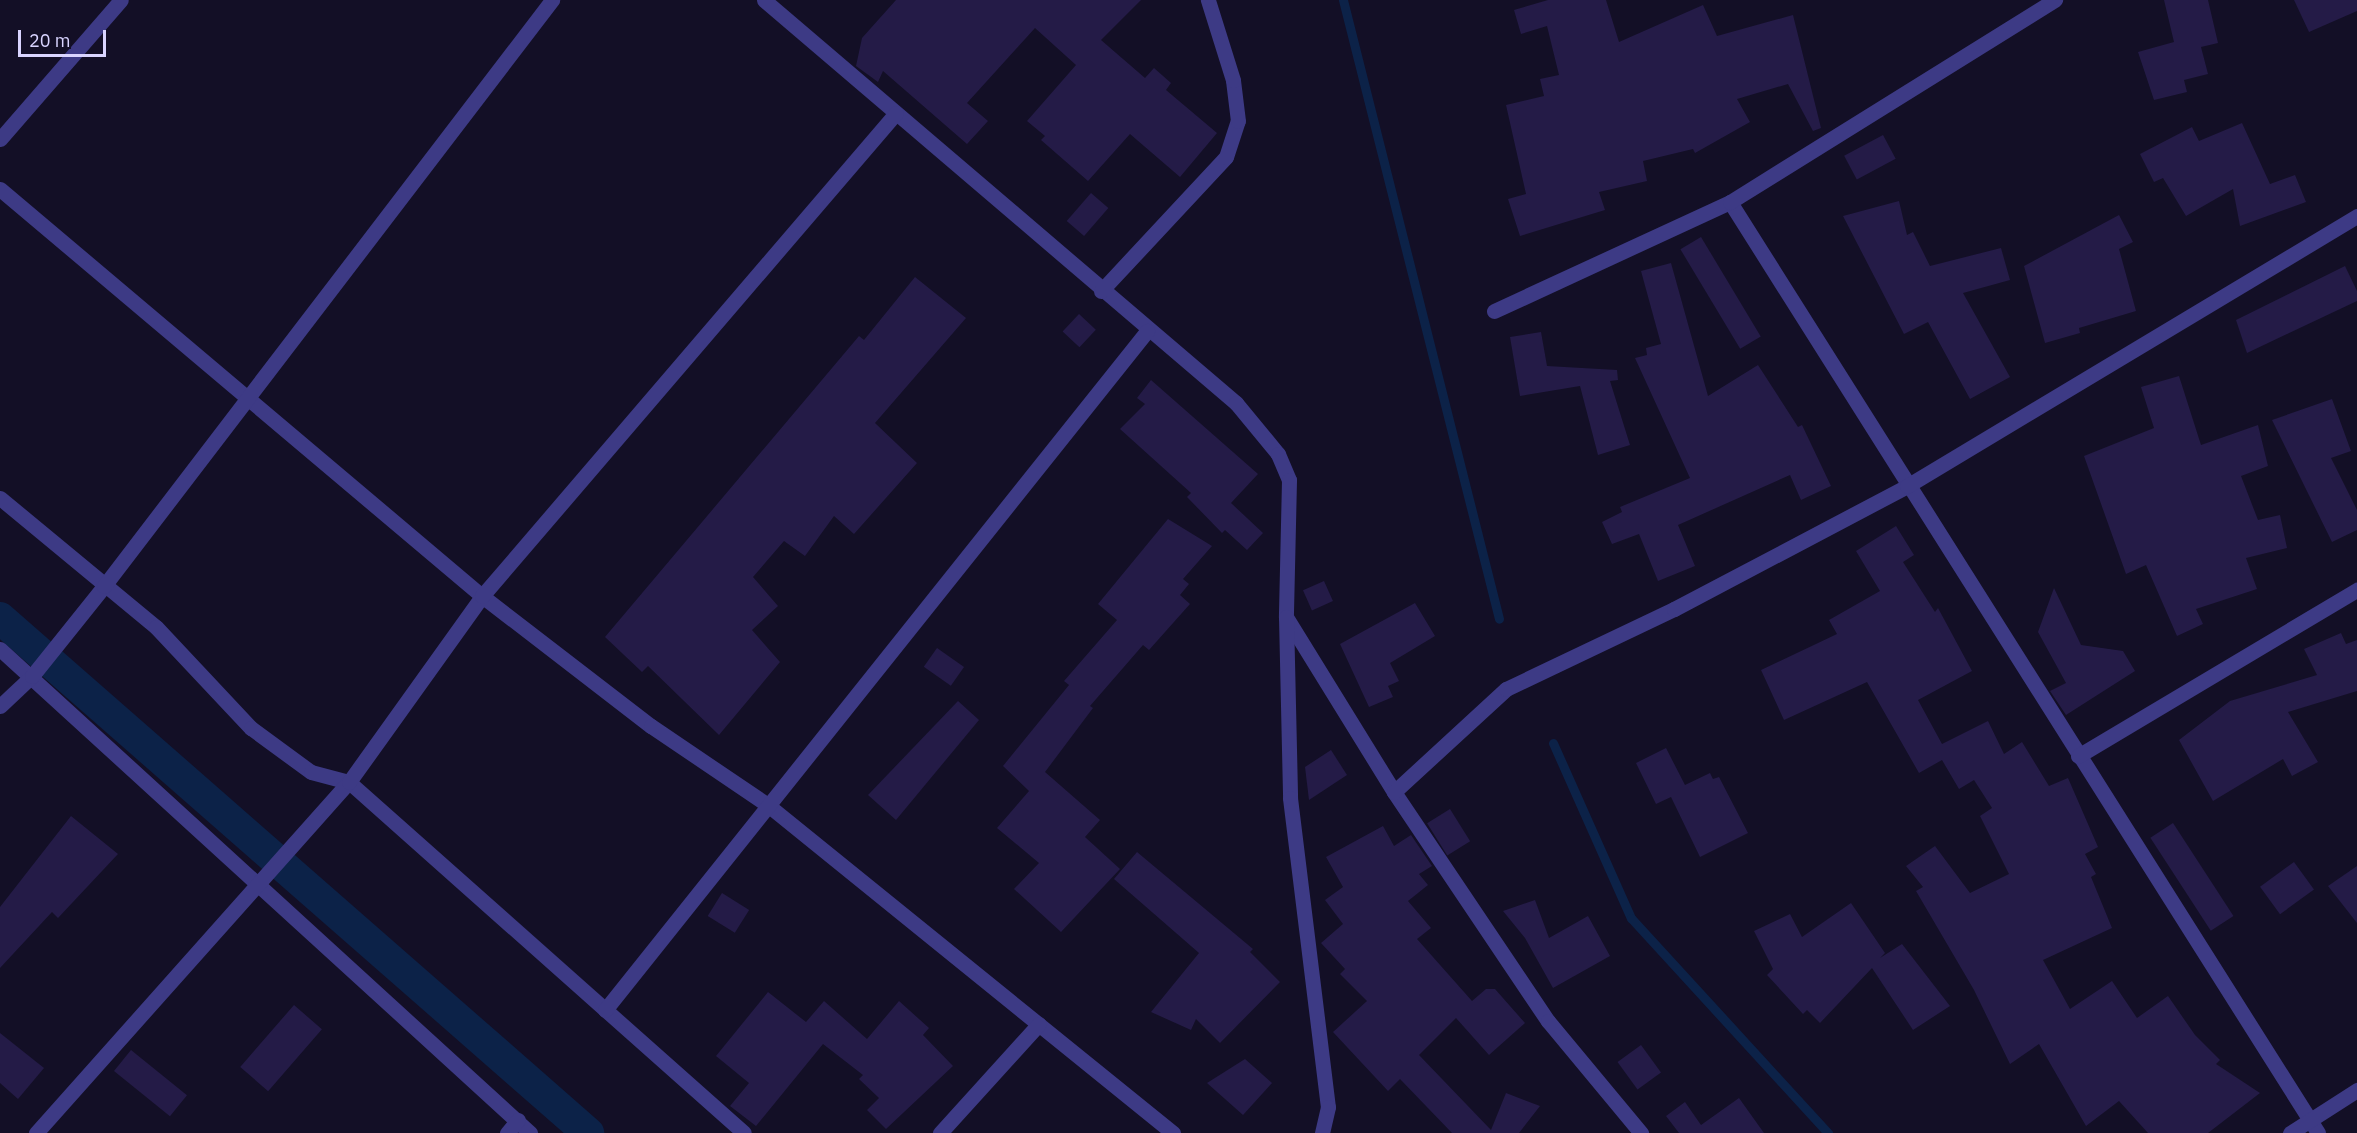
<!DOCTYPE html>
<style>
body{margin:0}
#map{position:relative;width:2357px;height:1133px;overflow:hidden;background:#130f26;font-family:"IBM Plex Sans",sans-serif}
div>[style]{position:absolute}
.stream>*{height:9px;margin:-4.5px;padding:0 4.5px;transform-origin:4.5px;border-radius:4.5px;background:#0c2248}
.canal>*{height:32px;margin:-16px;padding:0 16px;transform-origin:16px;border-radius:16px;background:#0c2248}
.building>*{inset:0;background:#241b47;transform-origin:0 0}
.minor>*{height:15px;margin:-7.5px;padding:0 7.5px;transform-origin:7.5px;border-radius:7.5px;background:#3d3a85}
span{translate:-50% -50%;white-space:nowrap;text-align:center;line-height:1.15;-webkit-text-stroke:6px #130f26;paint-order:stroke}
.scale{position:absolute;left:18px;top:30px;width:88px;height:27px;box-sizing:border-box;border:3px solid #d9d4ff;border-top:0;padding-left:8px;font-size:18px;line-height:21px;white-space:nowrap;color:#d9d4ff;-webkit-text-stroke:4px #130f26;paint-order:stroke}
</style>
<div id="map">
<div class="stream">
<i style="left:1343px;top:0;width:638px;rotate:75.85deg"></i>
<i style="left:1553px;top:743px;width:192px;rotate:66deg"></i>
<i style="left:1631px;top:918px;width:292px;rotate:47.5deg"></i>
</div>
<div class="canal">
<i style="left:0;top:618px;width:782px;rotate:41.21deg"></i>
</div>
<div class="building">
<i style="clip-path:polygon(896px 0,1141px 0,1101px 40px,1145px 78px,1154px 68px,1171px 83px,1166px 90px,1217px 133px,1180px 177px,1130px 134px,1088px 181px,1041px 140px,1045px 136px,1027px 121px,1076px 65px,1035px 28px,967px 103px,988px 121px,967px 144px,883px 71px,878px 82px,856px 66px,862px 38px)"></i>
<i style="clip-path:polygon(1548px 0,1606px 0,1619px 42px,1703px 5px,1717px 36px,1793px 15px,1821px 128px,1813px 131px,1788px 84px,1737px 99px,1750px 122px,1695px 153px,1693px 149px,1643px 161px,1647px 181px,1599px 192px,1605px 210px,1520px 236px,1508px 199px,1526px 194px,1506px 105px,1544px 96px,1540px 79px,1559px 75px,1547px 26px,1521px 34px,1514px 10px)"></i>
<i style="clip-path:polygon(2164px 0,2208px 0,2218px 43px,2201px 47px,2208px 74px,2184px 80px,2187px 92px,2154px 100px,2138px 52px,2174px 42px)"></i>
<i style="clip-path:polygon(2294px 0,2357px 0,2357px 11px,2309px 32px)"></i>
<i style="clip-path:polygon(2242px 123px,2270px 184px,2295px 175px,2306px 202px,2240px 226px,2233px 189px,2186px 216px,2163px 178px,2154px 182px,2140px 154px,2192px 127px,2199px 141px)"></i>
<i style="left:1883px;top:135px;width:27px;height:44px;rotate:62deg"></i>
<i style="left:1091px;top:193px;width:23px;height:37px;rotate:41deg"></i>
<i style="clip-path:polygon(1899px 201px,1907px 235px,1913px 232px,1930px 266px,2001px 248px,2010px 280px,1963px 293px,2010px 377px,1970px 399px,1928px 322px,1904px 334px,1843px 216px)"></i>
<i style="clip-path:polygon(2119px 215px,2133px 242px,2119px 249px,2136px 311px,2079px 328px,2080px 333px,2045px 343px,2024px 266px)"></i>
<i style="left:1701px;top:237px;width:116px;height:24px;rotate:59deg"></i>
<i style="clip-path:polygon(1671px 263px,1708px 396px,1758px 365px,1798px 427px,1802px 425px,1831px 486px,1801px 500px,1790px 475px,1678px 525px,1695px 566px,1658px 581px,1639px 534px,1612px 544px,1602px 522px,1622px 512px,1620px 507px,1690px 478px,1635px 358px,1647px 355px,1646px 348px,1661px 344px,1641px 271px)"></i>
<i style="clip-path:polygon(2345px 266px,2357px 291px,2357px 301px,2247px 353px,2236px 320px)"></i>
<i style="clip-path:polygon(915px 277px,966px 318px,875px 423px,917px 463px,854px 534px,834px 516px,805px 556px,784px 541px,753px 577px,778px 606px,752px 630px,780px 662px,719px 735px,648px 666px,642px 672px,605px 637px,859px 336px,864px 340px)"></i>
<i style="left:1079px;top:314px;width:23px;height:24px;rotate:43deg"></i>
<i style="clip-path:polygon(1541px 332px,1547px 366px,1617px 370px,1618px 380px,1610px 381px,1630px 445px,1598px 455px,1580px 386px,1520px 396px,1510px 337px)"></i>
<i style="clip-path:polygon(2179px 376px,2201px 445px,2258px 425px,2268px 466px,2241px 476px,2258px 520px,2280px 515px,2287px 548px,2246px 558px,2257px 589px,2196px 609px,2203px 624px,2177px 636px,2146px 565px,2126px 574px,2084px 456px,2154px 428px,2141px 387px)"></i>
<i style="clip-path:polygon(1151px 380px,1258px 474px,1231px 503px,1263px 533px,1247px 550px,1225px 530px,1222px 533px,1187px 497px,1191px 493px,1120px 429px,1145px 404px,1137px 398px)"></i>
<i style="clip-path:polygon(2332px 399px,2351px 451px,2331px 458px,2357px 510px,2357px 530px,2332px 542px,2272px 420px)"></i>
<i style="clip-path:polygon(1168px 519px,1212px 546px,1183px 579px,1189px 584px,1180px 595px,1190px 604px,1149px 650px,1143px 645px,1090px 706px,1093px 708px,1045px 772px,1100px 820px,1085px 837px,1120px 869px,1061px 932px,1014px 889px,1039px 863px,997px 828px,1029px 791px,1003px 766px,1069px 685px,1064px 681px,1117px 620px,1098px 604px)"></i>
<i style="clip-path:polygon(1896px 526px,1914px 555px,1903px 562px,1935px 612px,1938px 608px,1972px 671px,1918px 700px,1942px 744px,1988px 721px,2004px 754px,2022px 742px,2049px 786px,2068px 778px,2098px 847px,2085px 854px,2096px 874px,2091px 877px,2112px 928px,2043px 960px,2070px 1009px,2112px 981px,2137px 1018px,2168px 996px,2195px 1035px,2220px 1060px,2216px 1064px,2260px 1093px,2208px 1133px,2148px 1133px,2119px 1101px,2086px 1126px,2039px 1044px,2010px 1064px,1974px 990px,1916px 891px,1923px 887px,1906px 866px,1935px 846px,1970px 893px,2009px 874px,1980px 816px,1992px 808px,1974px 780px,1959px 789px,1942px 760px,1919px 773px,1867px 682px,1784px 720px,1761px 670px,1837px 634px,1829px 620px,1880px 591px,1856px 551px)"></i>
<i style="left:1324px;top:581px;width:22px;height:23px;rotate:66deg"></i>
<i style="clip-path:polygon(2054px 588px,2081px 645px,2123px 651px,2135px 671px,2066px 715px,2050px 691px,2066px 683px,2038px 632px)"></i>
<i style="clip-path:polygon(1415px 603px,1435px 636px,1390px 663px,1399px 681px,1388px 686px,1393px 697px,1369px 707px,1340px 644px)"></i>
<i style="clip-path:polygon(2341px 633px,2346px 644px,2357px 640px,2357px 691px,2288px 712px,2318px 762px,2292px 776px,2283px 759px,2213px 801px,2179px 740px,2230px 701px,2317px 675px,2304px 649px)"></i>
<i style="left:937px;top:648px;width:33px;height:23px;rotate:35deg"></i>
<i style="clip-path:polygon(958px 701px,979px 720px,896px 820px,868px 795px)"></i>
<i style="clip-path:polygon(1666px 748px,1685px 785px,1710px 773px,1713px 779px,1719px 777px,1748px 833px,1700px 857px,1671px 797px,1656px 804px,1636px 763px)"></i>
<i style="clip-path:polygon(1331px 750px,1347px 775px,1309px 800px,1305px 767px)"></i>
<i style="left:1450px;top:809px;width:38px;height:27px;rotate:58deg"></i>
<i style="clip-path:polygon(71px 816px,118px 854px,58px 918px,52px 912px,0 968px,0 907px)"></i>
<i style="left:2173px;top:823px;width:111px;height:27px;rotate:57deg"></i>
<i style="clip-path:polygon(1383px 826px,1394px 846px,1411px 835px,1432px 866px,1419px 874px,1428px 885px,1408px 901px,1431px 928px,1417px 939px,1472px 1001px,1486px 989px,1495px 989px,1525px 1023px,1489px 1055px,1456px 1018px,1419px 1055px,1491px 1130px,1506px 1093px,1540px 1106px,1519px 1133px,1452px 1133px,1400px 1079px,1388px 1091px,1333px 1032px,1367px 1001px,1340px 974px,1345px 969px,1321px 943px,1343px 924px,1325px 900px,1343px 887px,1326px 857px)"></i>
<i style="clip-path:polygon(1137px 852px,1253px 949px,1250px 952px,1280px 982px,1220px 1043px,1196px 1019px,1191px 1030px,1151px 1012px,1199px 953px,1114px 879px)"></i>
<i style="left:2294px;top:862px;width:34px;height:42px;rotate:54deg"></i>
<i style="clip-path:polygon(2357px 866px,2357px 923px,2328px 886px)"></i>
<i style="left:722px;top:893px;width:32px;height:27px;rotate:32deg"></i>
<i style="clip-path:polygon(1535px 900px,1549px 938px,1588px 916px,1610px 956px,1553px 988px,1525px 938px,1503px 911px)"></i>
<i style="clip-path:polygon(1851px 903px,1885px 953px,1880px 958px,1902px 944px,1950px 1006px,1913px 1030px,1872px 968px,1820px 1023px,1807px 1010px,1803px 1014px,1767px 975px,1773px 969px,1754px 931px,1790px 914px,1802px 937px)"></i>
<i style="clip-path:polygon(768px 992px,806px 1022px,824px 1001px,867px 1039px,899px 1001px,929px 1028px,923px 1035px,953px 1066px,886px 1129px,867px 1110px,879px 1098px,859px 1079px,863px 1075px,823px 1044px,756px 1126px,730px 1106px,749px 1083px,716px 1056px)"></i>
<i style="left:294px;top:1005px;width:37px;height:82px;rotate:41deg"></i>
<i style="clip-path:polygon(0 1033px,44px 1068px,18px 1099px,0 1083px)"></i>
<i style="left:1641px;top:1045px;width:34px;height:29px;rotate:54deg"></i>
<i style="left:131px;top:1050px;width:72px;height:27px;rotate:39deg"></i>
<i style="clip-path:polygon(1245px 1059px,1272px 1083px,1243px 1115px,1207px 1083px)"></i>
<i style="clip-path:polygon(1739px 1098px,1764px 1133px,1679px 1133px,1666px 1116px,1685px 1102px,1701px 1125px)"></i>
</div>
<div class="minor">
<i style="left:764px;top:0;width:621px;rotate:40.49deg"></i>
<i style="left:1236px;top:403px;width:66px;rotate:50.5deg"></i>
<i style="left:1278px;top:454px;width:28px;rotate:67deg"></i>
<i style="left:1289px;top:480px;width:137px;rotate:91.3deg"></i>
<i style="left:1286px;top:617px;width:206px;rotate:58.3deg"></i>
<i style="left:1394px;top:792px;width:276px;rotate:56.1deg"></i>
<i style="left:1548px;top:1021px;width:146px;rotate:50.3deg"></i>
<i style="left:0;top:139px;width:184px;rotate:-49deg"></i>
<i style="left:0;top:189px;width:631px;rotate:40.18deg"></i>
<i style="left:482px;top:596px;width:213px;rotate:37.6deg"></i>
<i style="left:651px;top:726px;width:143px;rotate:34.1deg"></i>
<i style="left:769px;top:806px;width:520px;rotate:38.99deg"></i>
<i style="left:1730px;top:202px;width:1101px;rotate:57.72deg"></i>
<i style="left:1101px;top:291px;width:183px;rotate:-47deg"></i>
<i style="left:1226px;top:157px;width:38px;rotate:-72deg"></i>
<i style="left:1238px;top:121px;width:41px;rotate:-97deg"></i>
<i style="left:1233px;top:80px;width:84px;rotate:-107.4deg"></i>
<i style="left:1494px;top:311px;width:260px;rotate:-24.8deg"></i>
<i style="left:1730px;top:202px;width:383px;rotate:-31.9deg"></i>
<i style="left:0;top:498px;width:202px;rotate:39.6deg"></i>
<i style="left:156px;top:627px;width:139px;rotate:46.8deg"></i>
<i style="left:251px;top:728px;width:74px;rotate:36.3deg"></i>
<i style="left:311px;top:772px;width:39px;rotate:15deg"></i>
<i style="left:349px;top:782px;width:528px;rotate:41.62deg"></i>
<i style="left:1286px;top:617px;width:181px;rotate:88.7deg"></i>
<i style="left:1290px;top:798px;width:311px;rotate:83deg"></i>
<i style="left:1328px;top:1107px;width:27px;rotate:103deg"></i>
<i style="left:0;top:649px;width:718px;rotate:42.4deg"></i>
<i style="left:0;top:706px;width:44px;rotate:-43.2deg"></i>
<i style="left:32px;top:676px;width:115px;rotate:-51.3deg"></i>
<i style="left:104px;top:586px;width:738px;rotate:-52.6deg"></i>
<i style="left:2078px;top:756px;width:325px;rotate:-30.8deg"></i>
<i style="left:1394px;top:792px;width:152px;rotate:-42.6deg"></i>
<i style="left:1506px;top:689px;width:186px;rotate:-25.5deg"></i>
<i style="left:1674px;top:609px;width:263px;rotate:-27.8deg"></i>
<i style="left:1907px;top:486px;width:525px;rotate:-30.96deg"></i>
<i style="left:605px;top:1010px;width:869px;rotate:-51.4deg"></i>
<i style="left:36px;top:1133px;width:470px;rotate:-48.3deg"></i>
<i style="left:349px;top:782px;width:229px;rotate:-54.4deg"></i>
<i style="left:482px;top:596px;width:636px;rotate:-49.4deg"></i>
<i style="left:507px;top:1133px;width:17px;rotate:-50deg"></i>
<i style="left:940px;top:1133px;width:147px;rotate:-47.8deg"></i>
<i style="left:2290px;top:1133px;width:80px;rotate:-32.7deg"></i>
</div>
<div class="scale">20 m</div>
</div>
